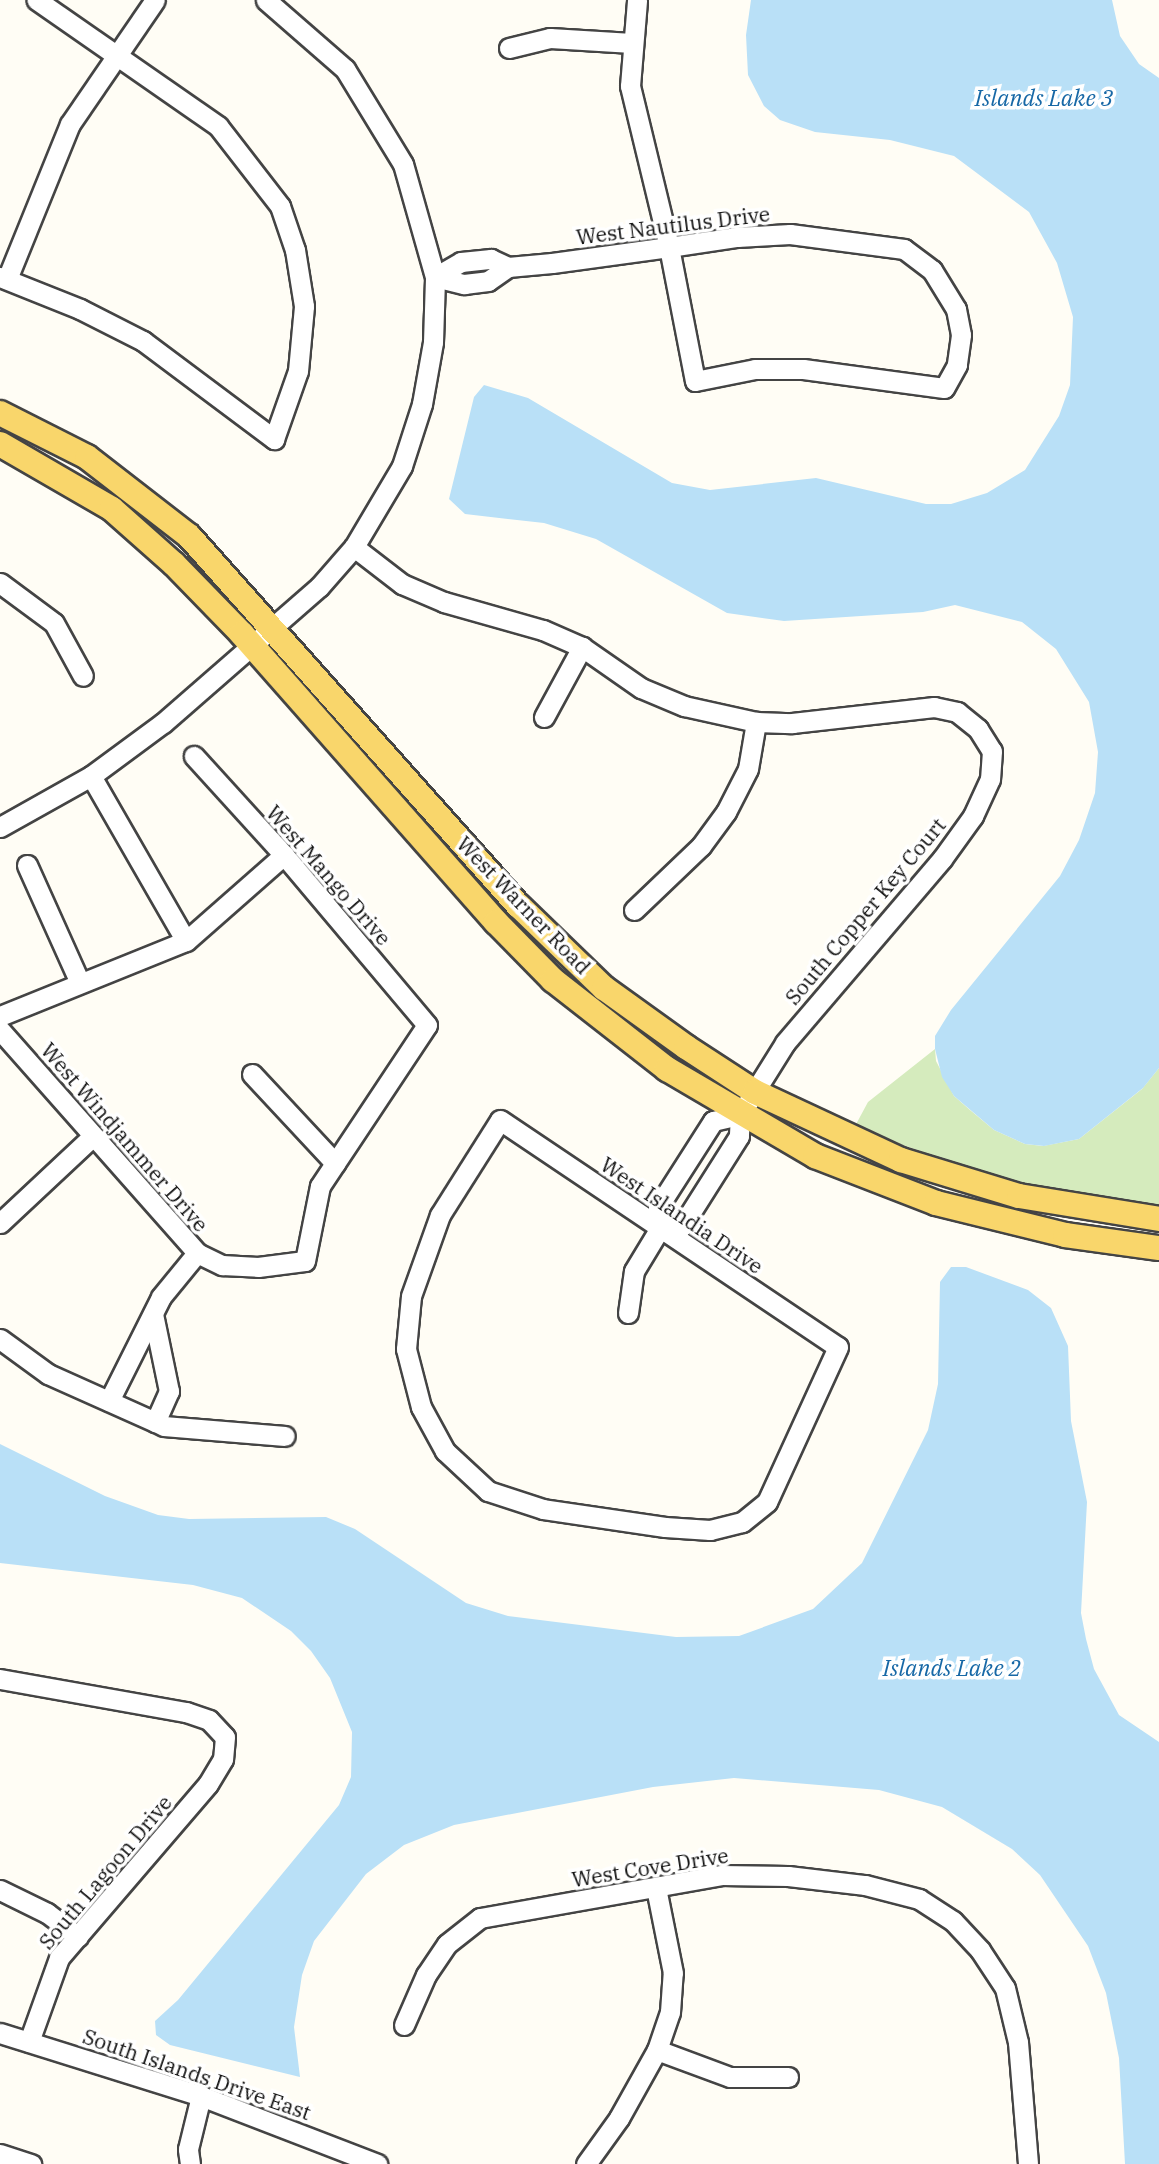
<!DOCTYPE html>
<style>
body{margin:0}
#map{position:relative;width:1159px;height:2164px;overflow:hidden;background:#fffdf5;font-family:"IBM Plex Serif",serif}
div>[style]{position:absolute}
.green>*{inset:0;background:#d5ebbd}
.water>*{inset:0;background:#b9e0f7}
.roads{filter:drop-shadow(2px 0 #444) drop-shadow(-2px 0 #444) drop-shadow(0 2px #444) drop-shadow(0 -2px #444)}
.minor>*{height:19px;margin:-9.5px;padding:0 9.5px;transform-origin:9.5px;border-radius:9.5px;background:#fff}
.major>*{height:24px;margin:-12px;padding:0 12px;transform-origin:12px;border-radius:12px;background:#f9d66b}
span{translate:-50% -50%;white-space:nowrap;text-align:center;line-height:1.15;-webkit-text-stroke:7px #fff;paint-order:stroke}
.street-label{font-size:21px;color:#111}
.water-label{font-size:23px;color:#1768a6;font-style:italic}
</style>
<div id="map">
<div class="green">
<i style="clip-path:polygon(935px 1049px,936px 1061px,954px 1096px,970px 1110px,994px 1130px,1025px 1144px,1043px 1146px,1079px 1139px,1142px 1089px,1159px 1068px,1159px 1207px,1003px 1180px,854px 1128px,868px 1102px)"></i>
</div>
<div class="water">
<i style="clip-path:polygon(751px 0,1112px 0,1120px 36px,1139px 64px,1159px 78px,1159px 1068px,1143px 1088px,1079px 1139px,1044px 1146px,1025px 1144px,994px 1130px,954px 1096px,942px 1077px,935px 1049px,935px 1036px,951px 1010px,1060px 876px,1079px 840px,1095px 793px,1098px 752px,1089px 702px,1056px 649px,1022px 622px,955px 605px,923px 612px,784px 621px,727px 613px,596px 539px,544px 523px,465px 514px,449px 499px,474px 397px,484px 385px,528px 398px,672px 483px,710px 490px,816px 478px,926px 504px,951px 504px,987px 493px,1025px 470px,1059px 416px,1070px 385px,1073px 317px,1057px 263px,1029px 212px,954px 156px,890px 140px,815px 132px,780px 120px,764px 106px,748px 75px,746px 35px)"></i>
<i style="clip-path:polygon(951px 1267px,966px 1267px,1028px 1290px,1051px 1308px,1068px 1346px,1071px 1421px,1087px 1502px,1081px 1613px,1086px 1639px,1094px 1669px,1119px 1715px,1159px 1742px,1159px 2164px,1125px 2164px,1119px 2058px,1106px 1993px,1088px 1946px,1040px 1875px,1012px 1849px,942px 1807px,879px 1790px,734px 1778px,653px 1787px,454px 1825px,404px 1845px,366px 1874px,314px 1941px,302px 1975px,294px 2027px,300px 2077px,170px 2045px,156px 2035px,155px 2021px,178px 2000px,339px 1805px,351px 1777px,352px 1732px,330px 1678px,311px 1651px,291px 1631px,242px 1598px,193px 1585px,0 1563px,0 1444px,105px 1496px,158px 1515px,189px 1519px,326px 1517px,355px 1529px,466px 1603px,508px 1616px,676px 1637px,739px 1636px,813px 1609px,862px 1563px,928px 1430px,938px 1384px,940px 1282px)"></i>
</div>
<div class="roads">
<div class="minor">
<i style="left:509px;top:48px;width:42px;rotate:-13.7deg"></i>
<i style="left:550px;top:38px;width:82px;rotate:3.5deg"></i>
<i style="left:0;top:277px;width:86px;rotate:21.8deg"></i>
<i style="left:80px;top:309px;width:71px;rotate:26.9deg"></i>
<i style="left:143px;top:341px;width:164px;rotate:36.8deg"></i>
<i style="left:274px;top:439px;width:72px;rotate:-70.6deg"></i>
<i style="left:298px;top:371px;width:65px;rotate:-84.7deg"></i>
<i style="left:304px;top:306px;width:57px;rotate:-99.1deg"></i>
<i style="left:295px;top:250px;width:46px;rotate:-108.8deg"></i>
<i style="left:280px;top:206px;width:101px;rotate:-127.8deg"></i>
<i style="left:218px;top:126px;width:221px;rotate:-145.2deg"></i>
<i style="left:435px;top:277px;width:30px;rotate:14deg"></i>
<i style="left:464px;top:284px;width:24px;rotate:-7deg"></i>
<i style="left:488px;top:281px;width:24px;rotate:-35deg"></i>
<i style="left:508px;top:267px;width:44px;rotate:-5.2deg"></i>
<i style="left:552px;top:263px;width:118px;rotate:-7.8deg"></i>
<i style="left:669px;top:247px;width:69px;rotate:-8.4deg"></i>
<i style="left:737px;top:237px;width:53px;rotate:-3.2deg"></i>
<i style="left:790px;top:234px;width:115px;rotate:7.5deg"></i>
<i style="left:904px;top:249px;width:35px;rotate:37deg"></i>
<i style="left:932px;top:270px;width:46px;rotate:58.4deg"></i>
<i style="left:956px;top:309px;width:26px;rotate:79deg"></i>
<i style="left:961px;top:335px;width:30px;rotate:98deg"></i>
<i style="left:957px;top:365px;width:26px;rotate:119deg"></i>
<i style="left:944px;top:388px;width:142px;rotate:-172.3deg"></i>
<i style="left:803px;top:369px;width:48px;rotate:180deg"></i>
<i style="left:755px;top:369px;width:61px;rotate:168.7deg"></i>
<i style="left:695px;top:381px;width:136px;rotate:-101deg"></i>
<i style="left:669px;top:247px;width:166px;rotate:-103.6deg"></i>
<i style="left:630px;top:86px;width:86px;rotate:-85.3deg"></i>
<i style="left:435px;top:277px;width:30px;rotate:-30deg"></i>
<i style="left:461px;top:262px;width:30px;rotate:-6deg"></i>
<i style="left:491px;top:259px;width:19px;rotate:25deg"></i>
<i style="left:7px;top:279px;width:167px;rotate:-67.9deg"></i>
<i style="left:70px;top:124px;width:150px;rotate:-55.6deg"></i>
<i style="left:354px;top:547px;width:61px;rotate:37.6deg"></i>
<i style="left:402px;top:584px;width:46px;rotate:23.2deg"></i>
<i style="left:444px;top:602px;width:103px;rotate:15.8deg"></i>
<i style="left:543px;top:630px;width:43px;rotate:23.6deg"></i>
<i style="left:582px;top:647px;width:72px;rotate:34.8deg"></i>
<i style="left:641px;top:688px;width:47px;rotate:22.7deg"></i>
<i style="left:684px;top:706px;width:74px;rotate:12.5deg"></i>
<i style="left:756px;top:722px;width:36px;rotate:2deg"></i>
<i style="left:792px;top:723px;width:143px;rotate:-6.4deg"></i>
<i style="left:934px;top:707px;width:24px;rotate:12deg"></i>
<i style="left:957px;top:712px;width:27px;rotate:39deg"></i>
<i style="left:978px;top:729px;width:26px;rotate:58deg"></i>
<i style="left:992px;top:751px;width:28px;rotate:94deg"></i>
<i style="left:990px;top:779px;width:41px;rotate:114.7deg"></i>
<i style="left:973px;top:816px;width:53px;rotate:125.8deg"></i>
<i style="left:942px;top:859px;width:242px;rotate:130.5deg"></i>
<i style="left:785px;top:1043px;width:85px;rotate:122deg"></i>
<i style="left:740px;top:1115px;width:21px;rotate:93deg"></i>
<i style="left:739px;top:1136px;width:107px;rotate:122.3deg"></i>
<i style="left:682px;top:1226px;width:22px;rotate:175deg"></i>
<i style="left:0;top:583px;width:67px;rotate:36.5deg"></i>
<i style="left:54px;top:623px;width:60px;rotate:61.3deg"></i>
<i style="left:544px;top:717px;width:80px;rotate:-61.5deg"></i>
<i style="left:91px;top:776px;width:190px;rotate:60.1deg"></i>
<i style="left:0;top:827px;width:104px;rotate:-29.3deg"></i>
<i style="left:91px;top:776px;width:89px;rotate:-36.4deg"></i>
<i style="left:163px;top:723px;width:207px;rotate:-41.1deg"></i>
<i style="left:319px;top:587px;width:53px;rotate:-48.8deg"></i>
<i style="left:354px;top:547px;width:94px;rotate:-59.3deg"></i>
<i style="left:402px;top:466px;width:65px;rotate:-72.1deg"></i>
<i style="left:422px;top:404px;width:63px;rotate:-79.9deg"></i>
<i style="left:433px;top:342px;width:65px;rotate:-88.2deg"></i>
<i style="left:435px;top:277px;width:117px;rotate:-105.8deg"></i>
<i style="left:403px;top:164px;width:111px;rotate:-121.4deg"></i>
<i style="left:345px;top:69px;width:105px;rotate:-138.9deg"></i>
<i style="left:27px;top:865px;width:129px;rotate:65.8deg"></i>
<i style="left:634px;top:910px;width:93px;rotate:-43.7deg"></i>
<i style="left:701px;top:846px;width:42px;rotate:-53.7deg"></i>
<i style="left:726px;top:812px;width:48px;rotate:-62.9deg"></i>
<i style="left:748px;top:769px;width:48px;rotate:-80.3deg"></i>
<i style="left:0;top:1016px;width:201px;rotate:-22deg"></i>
<i style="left:186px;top:941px;width:130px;rotate:-41.3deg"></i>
<i style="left:0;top:1030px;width:298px;rotate:48.5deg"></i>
<i style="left:197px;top:1253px;width:28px;rotate:26deg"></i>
<i style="left:222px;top:1265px;width:36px;rotate:3deg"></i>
<i style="left:258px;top:1267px;width:47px;rotate:-7.3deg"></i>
<i style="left:305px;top:1261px;width:76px;rotate:-78.7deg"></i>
<i style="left:320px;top:1186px;width:193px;rotate:-56.4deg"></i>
<i style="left:427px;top:1025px;width:222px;rotate:-130.1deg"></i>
<i style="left:284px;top:855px;width:134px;rotate:-132.3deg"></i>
<i style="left:252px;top:1074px;width:122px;rotate:47deg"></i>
<i style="left:500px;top:1120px;width:407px;rotate:33.9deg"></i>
<i style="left:838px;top:1347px;width:170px;rotate:114.6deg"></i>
<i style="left:767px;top:1502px;width:32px;rotate:141deg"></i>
<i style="left:742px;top:1522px;width:33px;rotate:166deg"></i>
<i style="left:710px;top:1530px;width:45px;rotate:-176.2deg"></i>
<i style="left:665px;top:1527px;width:123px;rotate:-171.6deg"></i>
<i style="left:543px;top:1509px;width:58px;rotate:-161.9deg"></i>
<i style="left:488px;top:1491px;width:59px;rotate:-137.1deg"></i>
<i style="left:445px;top:1451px;width:50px;rotate:-118.6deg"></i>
<i style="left:421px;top:1407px;width:60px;rotate:-104.5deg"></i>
<i style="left:406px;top:1349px;width:53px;rotate:-84.6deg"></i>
<i style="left:411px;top:1296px;width:86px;rotate:-70.3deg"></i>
<i style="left:440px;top:1215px;width:112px;rotate:-57.7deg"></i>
<i style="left:0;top:1223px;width:127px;rotate:-43.1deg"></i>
<i style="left:628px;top:1313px;width:42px;rotate:-81.9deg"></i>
<i style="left:634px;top:1271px;width:50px;rotate:-58.8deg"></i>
<i style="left:660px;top:1228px;width:21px;rotate:-95deg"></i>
<i style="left:658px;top:1207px;width:102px;rotate:-57.4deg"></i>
<i style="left:713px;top:1121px;width:28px;rotate:-13deg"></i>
<i style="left:153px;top:1314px;width:79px;rotate:78.3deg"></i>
<i style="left:169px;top:1391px;width:34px;rotate:114deg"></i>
<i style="left:0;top:1339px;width:59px;rotate:36.1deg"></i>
<i style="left:48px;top:1374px;width:127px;rotate:24.1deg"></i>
<i style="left:164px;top:1426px;width:121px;rotate:4.7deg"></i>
<i style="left:109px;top:1401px;width:116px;rotate:-63.4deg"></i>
<i style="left:161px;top:1297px;width:57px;rotate:-50.7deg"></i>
<i style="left:0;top:1679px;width:189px;rotate:10.1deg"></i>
<i style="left:186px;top:1712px;width:24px;rotate:19deg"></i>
<i style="left:209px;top:1720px;width:23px;rotate:47deg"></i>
<i style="left:225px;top:1737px;width:22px;rotate:95deg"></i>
<i style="left:223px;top:1759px;width:29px;rotate:121deg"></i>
<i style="left:208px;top:1784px;width:229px;rotate:130.6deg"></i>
<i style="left:59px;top:1958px;width:89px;rotate:109.7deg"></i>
<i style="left:0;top:1890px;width:52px;rotate:26.1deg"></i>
<i style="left:47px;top:1913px;width:39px;rotate:37deg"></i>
<i style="left:404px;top:2025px;width:55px;rotate:-66.3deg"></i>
<i style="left:426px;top:1975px;width:37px;rotate:-56deg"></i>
<i style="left:447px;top:1944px;width:42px;rotate:-38.2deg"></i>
<i style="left:480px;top:1918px;width:245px;rotate:-10.1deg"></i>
<i style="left:721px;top:1875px;width:67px;rotate:0.9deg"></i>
<i style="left:788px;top:1876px;width:78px;rotate:6.7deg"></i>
<i style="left:865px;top:1885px;width:56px;rotate:14.5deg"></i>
<i style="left:919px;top:1899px;width:40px;rotate:32.9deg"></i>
<i style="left:953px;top:1921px;width:40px;rotate:47deg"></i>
<i style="left:980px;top:1950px;width:45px;rotate:56.7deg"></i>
<i style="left:1005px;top:1988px;width:56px;rotate:76.5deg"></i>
<i style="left:1018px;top:2042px;width:122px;rotate:85.3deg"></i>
<i style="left:0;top:2033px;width:211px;rotate:17.4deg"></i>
<i style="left:201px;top:2096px;width:189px;rotate:21.1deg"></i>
<i style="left:657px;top:2050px;width:78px;rotate:20.3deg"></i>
<i style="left:730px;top:2077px;width:58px"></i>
<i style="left:0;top:2154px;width:33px;rotate:18deg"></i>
<i style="left:190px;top:2164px;width:15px;rotate:-98deg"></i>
<i style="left:188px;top:2149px;width:55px;rotate:-76.2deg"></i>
<i style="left:586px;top:2164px;width:57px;rotate:-54.3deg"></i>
<i style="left:619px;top:2118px;width:78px;rotate:-60.8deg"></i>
<i style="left:657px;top:2050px;width:40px;rotate:-71.1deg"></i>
<i style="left:670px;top:2012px;width:39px;rotate:-86deg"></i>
<i style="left:673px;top:1973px;width:87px;rotate:-101.3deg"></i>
</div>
<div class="major">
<i style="left:0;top:413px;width:97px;rotate:26.8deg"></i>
<i style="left:87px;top:457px;width:129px;rotate:37.8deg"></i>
<i style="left:189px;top:536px;width:496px;rotate:48.3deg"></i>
<i style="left:519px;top:906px;width:118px;rotate:44deg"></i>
<i style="left:604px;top:988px;width:101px;rotate:35.7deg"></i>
<i style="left:686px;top:1047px;width:82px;rotate:33.1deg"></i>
<i style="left:755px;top:1092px;width:161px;rotate:25deg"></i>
<i style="left:901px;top:1160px;width:123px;rotate:17deg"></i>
<i style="left:1019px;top:1196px;width:142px;rotate:9.3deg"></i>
<i style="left:0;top:444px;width:129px;rotate:30.1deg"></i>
<i style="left:112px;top:509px;width:83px;rotate:41.6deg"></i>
<i style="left:174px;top:564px;width:98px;rotate:45.8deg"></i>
<i style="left:242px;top:634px;width:384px;rotate:48.6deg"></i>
<i style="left:496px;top:922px;width:81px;rotate:45.5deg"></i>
<i style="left:553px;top:980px;width:145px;rotate:38deg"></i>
<i style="left:667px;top:1069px;width:172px;rotate:30.4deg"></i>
<i style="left:815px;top:1156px;width:130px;rotate:21.2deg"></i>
<i style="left:936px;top:1203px;width:133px;rotate:13.9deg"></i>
<i style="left:1065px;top:1235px;width:95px;rotate:7.9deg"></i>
</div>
</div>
<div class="street-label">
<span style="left:673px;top:225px;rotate:-7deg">West Nautilus Drive</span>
<span style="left:329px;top:875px;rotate:49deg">West Mango Drive</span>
<span style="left:524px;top:905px;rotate:46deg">West Warner Road</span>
<span style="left:865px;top:911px;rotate:-50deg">South Copper Key Court</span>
<span style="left:125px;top:1137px;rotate:49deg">West Windjammer Drive</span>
<span style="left:682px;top:1215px;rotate:34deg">West Islandia Drive</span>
<span style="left:650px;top:1867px;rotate:-9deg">West Cove Drive</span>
<span style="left:105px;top:1872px;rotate:-50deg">South Lagoon Drive</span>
<span style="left:197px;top:2074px;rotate:19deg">South Islands Drive East</span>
</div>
<div class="water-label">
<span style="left:1044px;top:97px">Islands Lake 3</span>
<span style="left:952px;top:1667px">Islands Lake 2</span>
</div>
</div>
